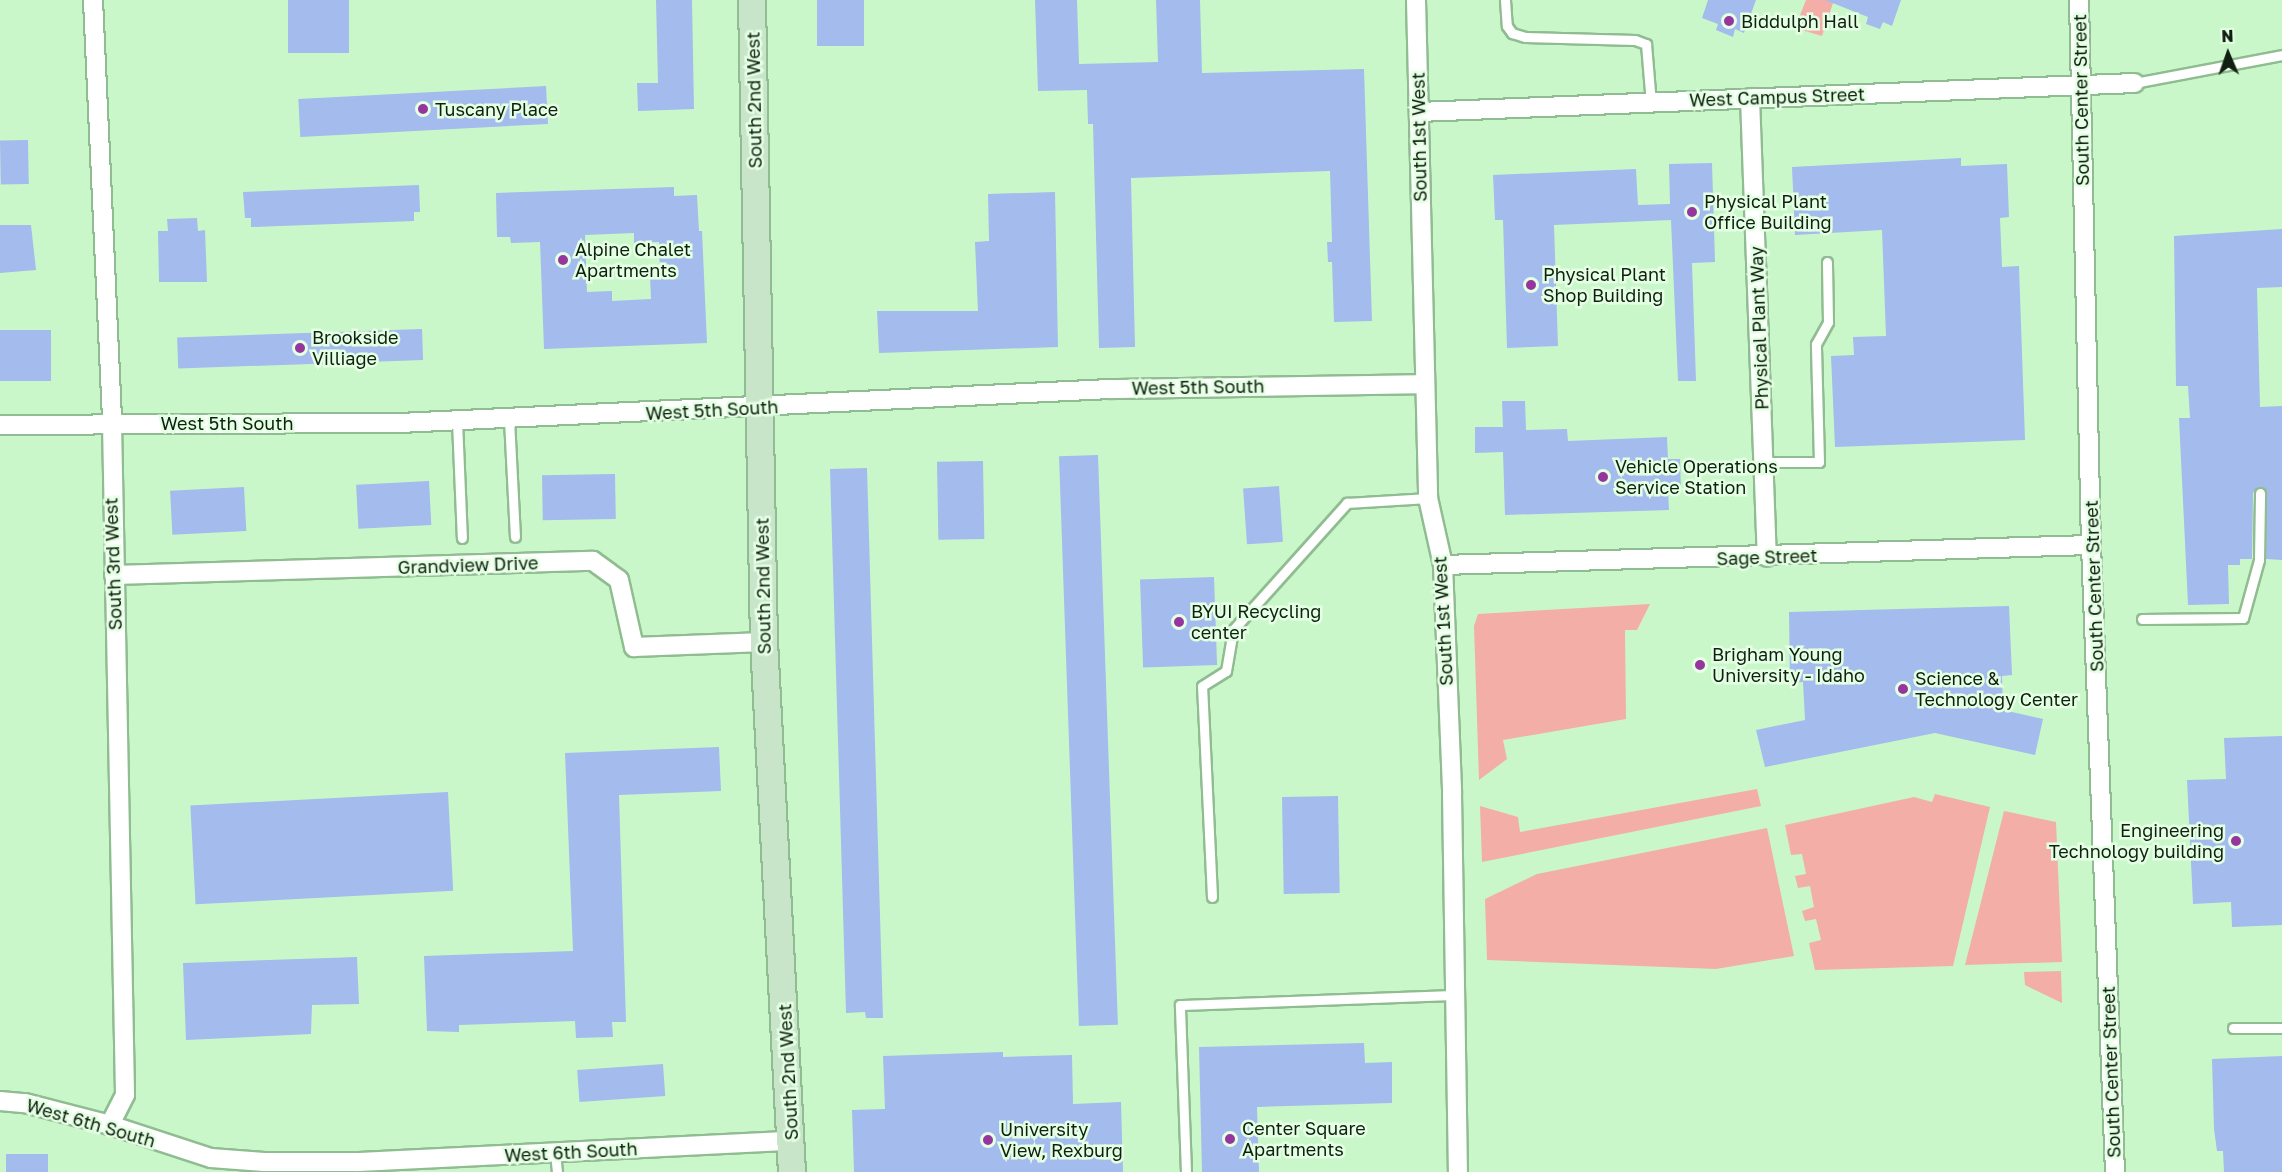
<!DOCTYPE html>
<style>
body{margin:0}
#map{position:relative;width:2282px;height:1172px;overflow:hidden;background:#caf7ca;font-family:"Golos Text",sans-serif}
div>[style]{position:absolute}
.green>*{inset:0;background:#f3aea8}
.building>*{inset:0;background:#a3bbed;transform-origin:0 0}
.roads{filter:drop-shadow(2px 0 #90bc91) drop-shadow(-2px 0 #90bc91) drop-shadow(0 2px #90bc91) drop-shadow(0 -2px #90bc91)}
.service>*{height:9px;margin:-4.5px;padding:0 4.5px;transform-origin:4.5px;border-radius:4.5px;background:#fff}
.minor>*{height:18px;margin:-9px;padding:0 9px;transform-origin:9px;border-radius:9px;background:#fff}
.secondary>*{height:26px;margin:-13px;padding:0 13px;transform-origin:13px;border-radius:13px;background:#c8e5ca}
.dots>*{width:16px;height:16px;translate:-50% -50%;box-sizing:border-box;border:3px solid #e4ffe3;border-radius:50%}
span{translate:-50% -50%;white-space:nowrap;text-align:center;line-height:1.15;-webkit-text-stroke:5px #e4ffe3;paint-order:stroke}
.poi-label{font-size:18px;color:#102010}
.left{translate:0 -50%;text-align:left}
.right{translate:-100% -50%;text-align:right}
.street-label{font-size:18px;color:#102010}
.north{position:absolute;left:2198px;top:24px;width:60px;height:60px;-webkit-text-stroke:4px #e4ffe3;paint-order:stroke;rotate:358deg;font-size:16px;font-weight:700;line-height:24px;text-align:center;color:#102010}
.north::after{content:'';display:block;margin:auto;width:21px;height:27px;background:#102010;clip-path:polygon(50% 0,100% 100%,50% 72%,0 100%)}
</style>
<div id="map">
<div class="green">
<i style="clip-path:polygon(1806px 0,1834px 0,1822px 36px,1795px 28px)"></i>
<i style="clip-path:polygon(1650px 604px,1637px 630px,1625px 630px,1626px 719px,1503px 740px,1507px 759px,1479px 780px,1474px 626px,1478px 614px)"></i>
<i style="clip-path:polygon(1757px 789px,1761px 806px,1482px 862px,1480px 806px,1518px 817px,1520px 832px)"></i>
<i style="clip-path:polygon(1935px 794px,1990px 807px,1953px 966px,1815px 970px,1809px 943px,1821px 940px,1816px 919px,1805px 921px,1802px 911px,1814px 907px,1810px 886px,1798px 888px,1795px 876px,1806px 874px,1802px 854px,1791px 855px,1785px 825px,1914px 797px,1932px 802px)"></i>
<i style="clip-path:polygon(2004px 811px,2056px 822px,2062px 962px,1965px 965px)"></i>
<i style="clip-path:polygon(1767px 828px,1794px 956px,1716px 969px,1487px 960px,1485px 899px,1537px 874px)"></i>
<i style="clip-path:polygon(2061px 971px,2062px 1003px,2025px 985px,2024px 972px)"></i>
</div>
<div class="building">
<i style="left:288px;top:0;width:61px;height:53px"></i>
<i style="clip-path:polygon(656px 0,692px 0,694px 109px,638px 111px,637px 83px,658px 83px)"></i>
<i style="left:817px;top:0;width:47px;height:46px"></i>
<i style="clip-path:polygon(1035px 0,1077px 0,1079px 64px,1158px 62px,1156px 0,1200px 0,1202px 73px,1364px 69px,1372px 321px,1334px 322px,1332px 262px,1328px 262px,1327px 242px,1332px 242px,1330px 171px,1131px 178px,1135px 347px,1099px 348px,1093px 124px,1088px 124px,1087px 90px,1038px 91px)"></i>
<i style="clip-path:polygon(1708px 0,1756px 0,1744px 33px,1735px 29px,1733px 37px,1716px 30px,1718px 24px,1702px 18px)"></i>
<i style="clip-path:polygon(1825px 0,1901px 0,1892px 26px,1883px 22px,1880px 29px,1866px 24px,1868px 17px)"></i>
<i style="left:546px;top:86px;width:38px;height:248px;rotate:87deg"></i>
<i style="left:28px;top:140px;width:44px;height:28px;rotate:89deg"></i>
<i style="clip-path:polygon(1961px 158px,1961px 166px,2007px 164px,2009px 217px,2000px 218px,2002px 267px,2019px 266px,2025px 440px,1835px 447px,1831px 356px,1854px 355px,1853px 337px,1886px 336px,1882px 230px,1795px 235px,1792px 167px)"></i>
<i style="clip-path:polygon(1712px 163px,1715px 262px,1692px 263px,1696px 381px,1678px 381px,1671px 220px,1554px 225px,1558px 346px,1507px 348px,1503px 220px,1495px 220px,1493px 175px,1636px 169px,1638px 205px,1670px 204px,1669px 164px)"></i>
<i style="clip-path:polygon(419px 185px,420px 212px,414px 212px,414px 221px,251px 227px,251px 218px,245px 218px,243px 192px)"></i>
<i style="clip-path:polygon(evenodd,674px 187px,674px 196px,697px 195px,699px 231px,702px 231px,707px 343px,544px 349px,540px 242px,511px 243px,510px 237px,497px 237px,496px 193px,674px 187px,634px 233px,634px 243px,659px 242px,660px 276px,650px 276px,651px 299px,612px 301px,612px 291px,587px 292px,585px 235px,634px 233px)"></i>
<i style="clip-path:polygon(1055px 192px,1058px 347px,879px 353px,877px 311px,978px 311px,975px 242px,989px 241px,988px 194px)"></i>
<i style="clip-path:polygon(197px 218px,198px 231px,205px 230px,207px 282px,159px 282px,158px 231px,168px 231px,167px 219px)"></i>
<i style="clip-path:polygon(0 225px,31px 225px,36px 270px,0 273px)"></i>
<i style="clip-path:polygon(2282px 229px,2282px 287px,2257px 288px,2260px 407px,2282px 406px,2282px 560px,2266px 559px,2267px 493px,2264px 488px,2257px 487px,2253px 493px,2252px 559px,2240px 559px,2240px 565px,2228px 565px,2229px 604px,2188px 605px,2179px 418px,2190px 418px,2188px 386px,2176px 386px,2174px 236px)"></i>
<i style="left:422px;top:329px;width:31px;height:245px;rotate:88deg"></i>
<i style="left:51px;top:330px;width:51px;height:51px;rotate:90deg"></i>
<i style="clip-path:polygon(1502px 401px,1525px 401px,1526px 430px,1567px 429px,1568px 441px,1667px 437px,1668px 459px,1680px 459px,1681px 490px,1668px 491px,1669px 510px,1505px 515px,1503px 452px,1475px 453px,1475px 427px,1503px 427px)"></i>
<i style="left:1098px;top:455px;width:570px;height:39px;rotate:88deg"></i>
<i style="left:983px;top:461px;width:78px;height:46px;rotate:89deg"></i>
<i style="clip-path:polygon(867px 468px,883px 1018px,866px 1018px,865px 1012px,846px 1013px,830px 469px)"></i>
<i style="left:615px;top:474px;width:45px;height:73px;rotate:89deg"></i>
<i style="left:429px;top:481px;width:44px;height:73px;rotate:87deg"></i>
<i style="left:1279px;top:486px;width:56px;height:36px;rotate:86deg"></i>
<i style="left:244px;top:487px;width:44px;height:74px;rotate:87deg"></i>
<i style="left:1214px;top:577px;width:88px;height:74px;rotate:88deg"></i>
<i style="clip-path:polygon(2009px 606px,2012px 675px,2002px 676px,2003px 710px,2043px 719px,2035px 755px,1935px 733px,1765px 767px,1756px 730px,1805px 720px,1803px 682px,1790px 683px,1789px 612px)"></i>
<i style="clip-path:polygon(2282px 736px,2282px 925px,2232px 927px,2231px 902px,2193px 904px,2187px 780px,2226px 779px,2224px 738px)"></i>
<i style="clip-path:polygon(719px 747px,721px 791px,619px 795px,626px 1022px,612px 1022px,613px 1037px,576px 1038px,575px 1021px,459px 1025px,459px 1032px,427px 1031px,424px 956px,573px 951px,565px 753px)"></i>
<i style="left:448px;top:792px;width:99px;height:258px;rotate:87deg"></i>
<i style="left:1338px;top:796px;width:97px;height:56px;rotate:89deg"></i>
<i style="clip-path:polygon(357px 957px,359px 1004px,312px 1005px,311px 1034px,186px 1040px,183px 963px)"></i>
<i style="clip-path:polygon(1364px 1043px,1365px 1063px,1392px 1062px,1392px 1103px,1257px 1107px,1259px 1172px,1202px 1172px,1199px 1047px)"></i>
<i style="clip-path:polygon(1003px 1052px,1003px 1057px,1072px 1055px,1073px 1104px,1121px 1102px,1123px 1172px,854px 1172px,852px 1110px,885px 1109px,883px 1056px)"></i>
<i style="clip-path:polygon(2282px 1056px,2282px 1172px,2224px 1172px,2223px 1151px,2217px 1151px,2214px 1129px,2212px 1059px)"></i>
<i style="left:663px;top:1064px;width:32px;height:86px;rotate:86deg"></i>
<i style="left:48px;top:1154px;width:18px;height:42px;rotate:90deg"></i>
</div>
<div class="roads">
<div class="service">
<i style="left:1505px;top:0;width:26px;rotate:86deg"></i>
<i style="left:1507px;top:26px;width:9px;rotate:54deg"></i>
<i style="left:1512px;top:33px;width:14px;rotate:17deg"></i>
<i style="left:1525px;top:37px;width:110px;rotate:1.6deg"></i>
<i style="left:1635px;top:40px;width:12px;rotate:20deg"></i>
<i style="left:1646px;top:44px;width:59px;rotate:85.2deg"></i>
<i style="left:2134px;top:83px;width:151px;rotate:-10.7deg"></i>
<i style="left:509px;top:419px;width:118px;rotate:87.1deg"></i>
<i style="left:457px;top:421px;width:117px;rotate:87.6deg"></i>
<i style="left:1764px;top:462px;width:55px"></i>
<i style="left:1819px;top:462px;width:118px;rotate:-91.5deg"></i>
<i style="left:1816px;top:344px;width:25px;rotate:-61deg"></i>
<i style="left:1828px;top:322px;width:60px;rotate:-91deg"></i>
<i style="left:2142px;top:619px;width:101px;rotate:-0.6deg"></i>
<i style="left:2243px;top:618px;width:60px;rotate:-74.6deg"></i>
<i style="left:2259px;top:560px;width:67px;rotate:-89.1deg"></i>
<i style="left:1212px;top:897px;width:211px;rotate:-92.7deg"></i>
<i style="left:1202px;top:686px;width:28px;rotate:-32deg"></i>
<i style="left:1226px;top:671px;width:42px;rotate:-80.3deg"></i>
<i style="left:1233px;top:630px;width:171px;rotate:-48.1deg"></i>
<i style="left:1347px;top:503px;width:81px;rotate:-3.5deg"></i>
<i style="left:2233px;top:1028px;width:49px"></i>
<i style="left:555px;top:1153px;width:19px;rotate:84deg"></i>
<i style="left:1186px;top:1172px;width:167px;rotate:-92.1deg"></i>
<i style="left:1180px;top:1005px;width:275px;rotate:-2.1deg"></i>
</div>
<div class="minor">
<i style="left:93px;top:0;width:423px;rotate:87.4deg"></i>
<i style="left:112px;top:423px;width:672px;rotate:88.89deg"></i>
<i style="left:125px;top:1095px;width:34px;rotate:117deg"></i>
<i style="left:1416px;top:0;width:498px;rotate:88.6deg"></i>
<i style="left:1428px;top:498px;width:69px;rotate:77.4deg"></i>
<i style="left:1443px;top:565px;width:229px;rotate:87.7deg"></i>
<i style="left:1452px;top:794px;width:378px;rotate:89.1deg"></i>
<i style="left:2079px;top:0;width:545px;rotate:88.74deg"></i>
<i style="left:2091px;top:545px;width:627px;rotate:87.81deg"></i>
<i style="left:1750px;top:98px;width:459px;rotate:87.9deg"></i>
<i style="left:1419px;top:112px;width:716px;rotate:-2.32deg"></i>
<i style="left:0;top:425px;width:400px;rotate:-0.3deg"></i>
<i style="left:400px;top:423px;width:712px;rotate:-2.74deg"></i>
<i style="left:1111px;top:389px;width:313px;rotate:-0.9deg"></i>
<i style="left:1443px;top:565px;width:648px;rotate:-1.77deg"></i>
<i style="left:114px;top:575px;width:479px;rotate:-1.7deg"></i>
<i style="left:593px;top:561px;width:32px;rotate:36deg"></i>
<i style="left:619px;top:580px;width:69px;rotate:77.4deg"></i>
<i style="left:634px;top:647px;width:130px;rotate:-2.2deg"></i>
<i style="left:0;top:1101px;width:25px;rotate:5deg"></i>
<i style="left:25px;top:1103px;width:88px;rotate:14.5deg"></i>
<i style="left:110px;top:1125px;width:106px;rotate:18.1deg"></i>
<i style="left:211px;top:1158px;width:53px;rotate:4.3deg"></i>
<i style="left:264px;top:1162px;width:94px"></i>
<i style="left:358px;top:1162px;width:434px;rotate:-2.8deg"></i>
</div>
<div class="secondary">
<i style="left:752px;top:0;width:642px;rotate:88.93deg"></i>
<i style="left:764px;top:642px;width:531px;rotate:86.98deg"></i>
</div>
</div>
<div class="dots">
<i style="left:1729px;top:21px;background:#96359d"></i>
<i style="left:423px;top:109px;background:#96359d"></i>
<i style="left:1692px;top:212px;background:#96359d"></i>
<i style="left:563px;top:260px;background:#96359d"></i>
<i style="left:1531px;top:285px;background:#96359d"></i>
<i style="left:300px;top:348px;background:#96359d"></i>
<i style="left:1603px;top:477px;background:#96359d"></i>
<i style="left:1179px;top:622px;background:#96359d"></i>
<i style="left:1700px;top:665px;background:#96359d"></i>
<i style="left:1903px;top:689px;background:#96359d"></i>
<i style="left:2236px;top:841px;background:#96359d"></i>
<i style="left:1230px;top:1139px;background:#96359d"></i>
<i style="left:988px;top:1140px;background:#96359d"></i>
</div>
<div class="poi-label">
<span class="left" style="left:1741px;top:21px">Biddulph Hall</span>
<span class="left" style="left:435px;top:109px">Tuscany Place</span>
<span class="left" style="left:1704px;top:212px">Physical Plant<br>Office Building</span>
<span class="left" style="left:575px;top:260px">Alpine Chalet<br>Apartments</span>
<span class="left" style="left:1543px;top:285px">Physical Plant<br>Shop Building</span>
<span class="left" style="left:312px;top:348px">Brookside<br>Villiage</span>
<span class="left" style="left:1615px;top:477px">Vehicle Operations<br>Service Station</span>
<span class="left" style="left:1191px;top:622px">BYUI Recycling<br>center</span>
<span class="left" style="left:1712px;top:665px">Brigham Young<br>University - Idaho</span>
<span class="left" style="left:1915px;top:689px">Science &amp;<br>Technology Center</span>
<span class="right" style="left:2224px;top:841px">Engineering<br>Technology building</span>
<span class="left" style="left:1242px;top:1139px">Center Square<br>Apartments</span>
<span class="left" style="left:1000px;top:1140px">University<br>View, Rexburg</span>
</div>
<div class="street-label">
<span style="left:1777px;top:97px;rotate:-2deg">West Campus Street</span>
<span style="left:754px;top:100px;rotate:-91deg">South 2nd West</span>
<span style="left:2081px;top:100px;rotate:-91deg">South Center Street</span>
<span style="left:1419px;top:137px;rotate:-91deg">South 1st West</span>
<span style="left:1759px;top:328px;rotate:-92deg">Physical Plant Way</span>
<span style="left:1198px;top:387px;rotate:-1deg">West 5th South</span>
<span style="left:712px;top:410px;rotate:-3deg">West 5th South</span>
<span style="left:227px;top:423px">West 5th South</span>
<span style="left:1767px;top:557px;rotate:-2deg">Sage Street</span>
<span style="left:113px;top:564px;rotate:-92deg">South 3rd West</span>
<span style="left:468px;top:565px;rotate:-2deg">Grandview Drive</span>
<span style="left:763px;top:586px;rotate:-91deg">South 2nd West</span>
<span style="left:2094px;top:586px;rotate:-92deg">South Center Street</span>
<span style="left:1443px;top:621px;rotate:-93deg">South 1st West</span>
<span style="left:788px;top:1072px;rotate:-93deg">South 2nd West</span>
<span style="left:2111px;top:1072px;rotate:-92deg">South Center Street</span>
<span style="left:91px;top:1123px;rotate:16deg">West 6th South</span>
<span style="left:571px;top:1152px;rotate:-3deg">West 6th South</span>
</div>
<div class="north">N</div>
</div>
